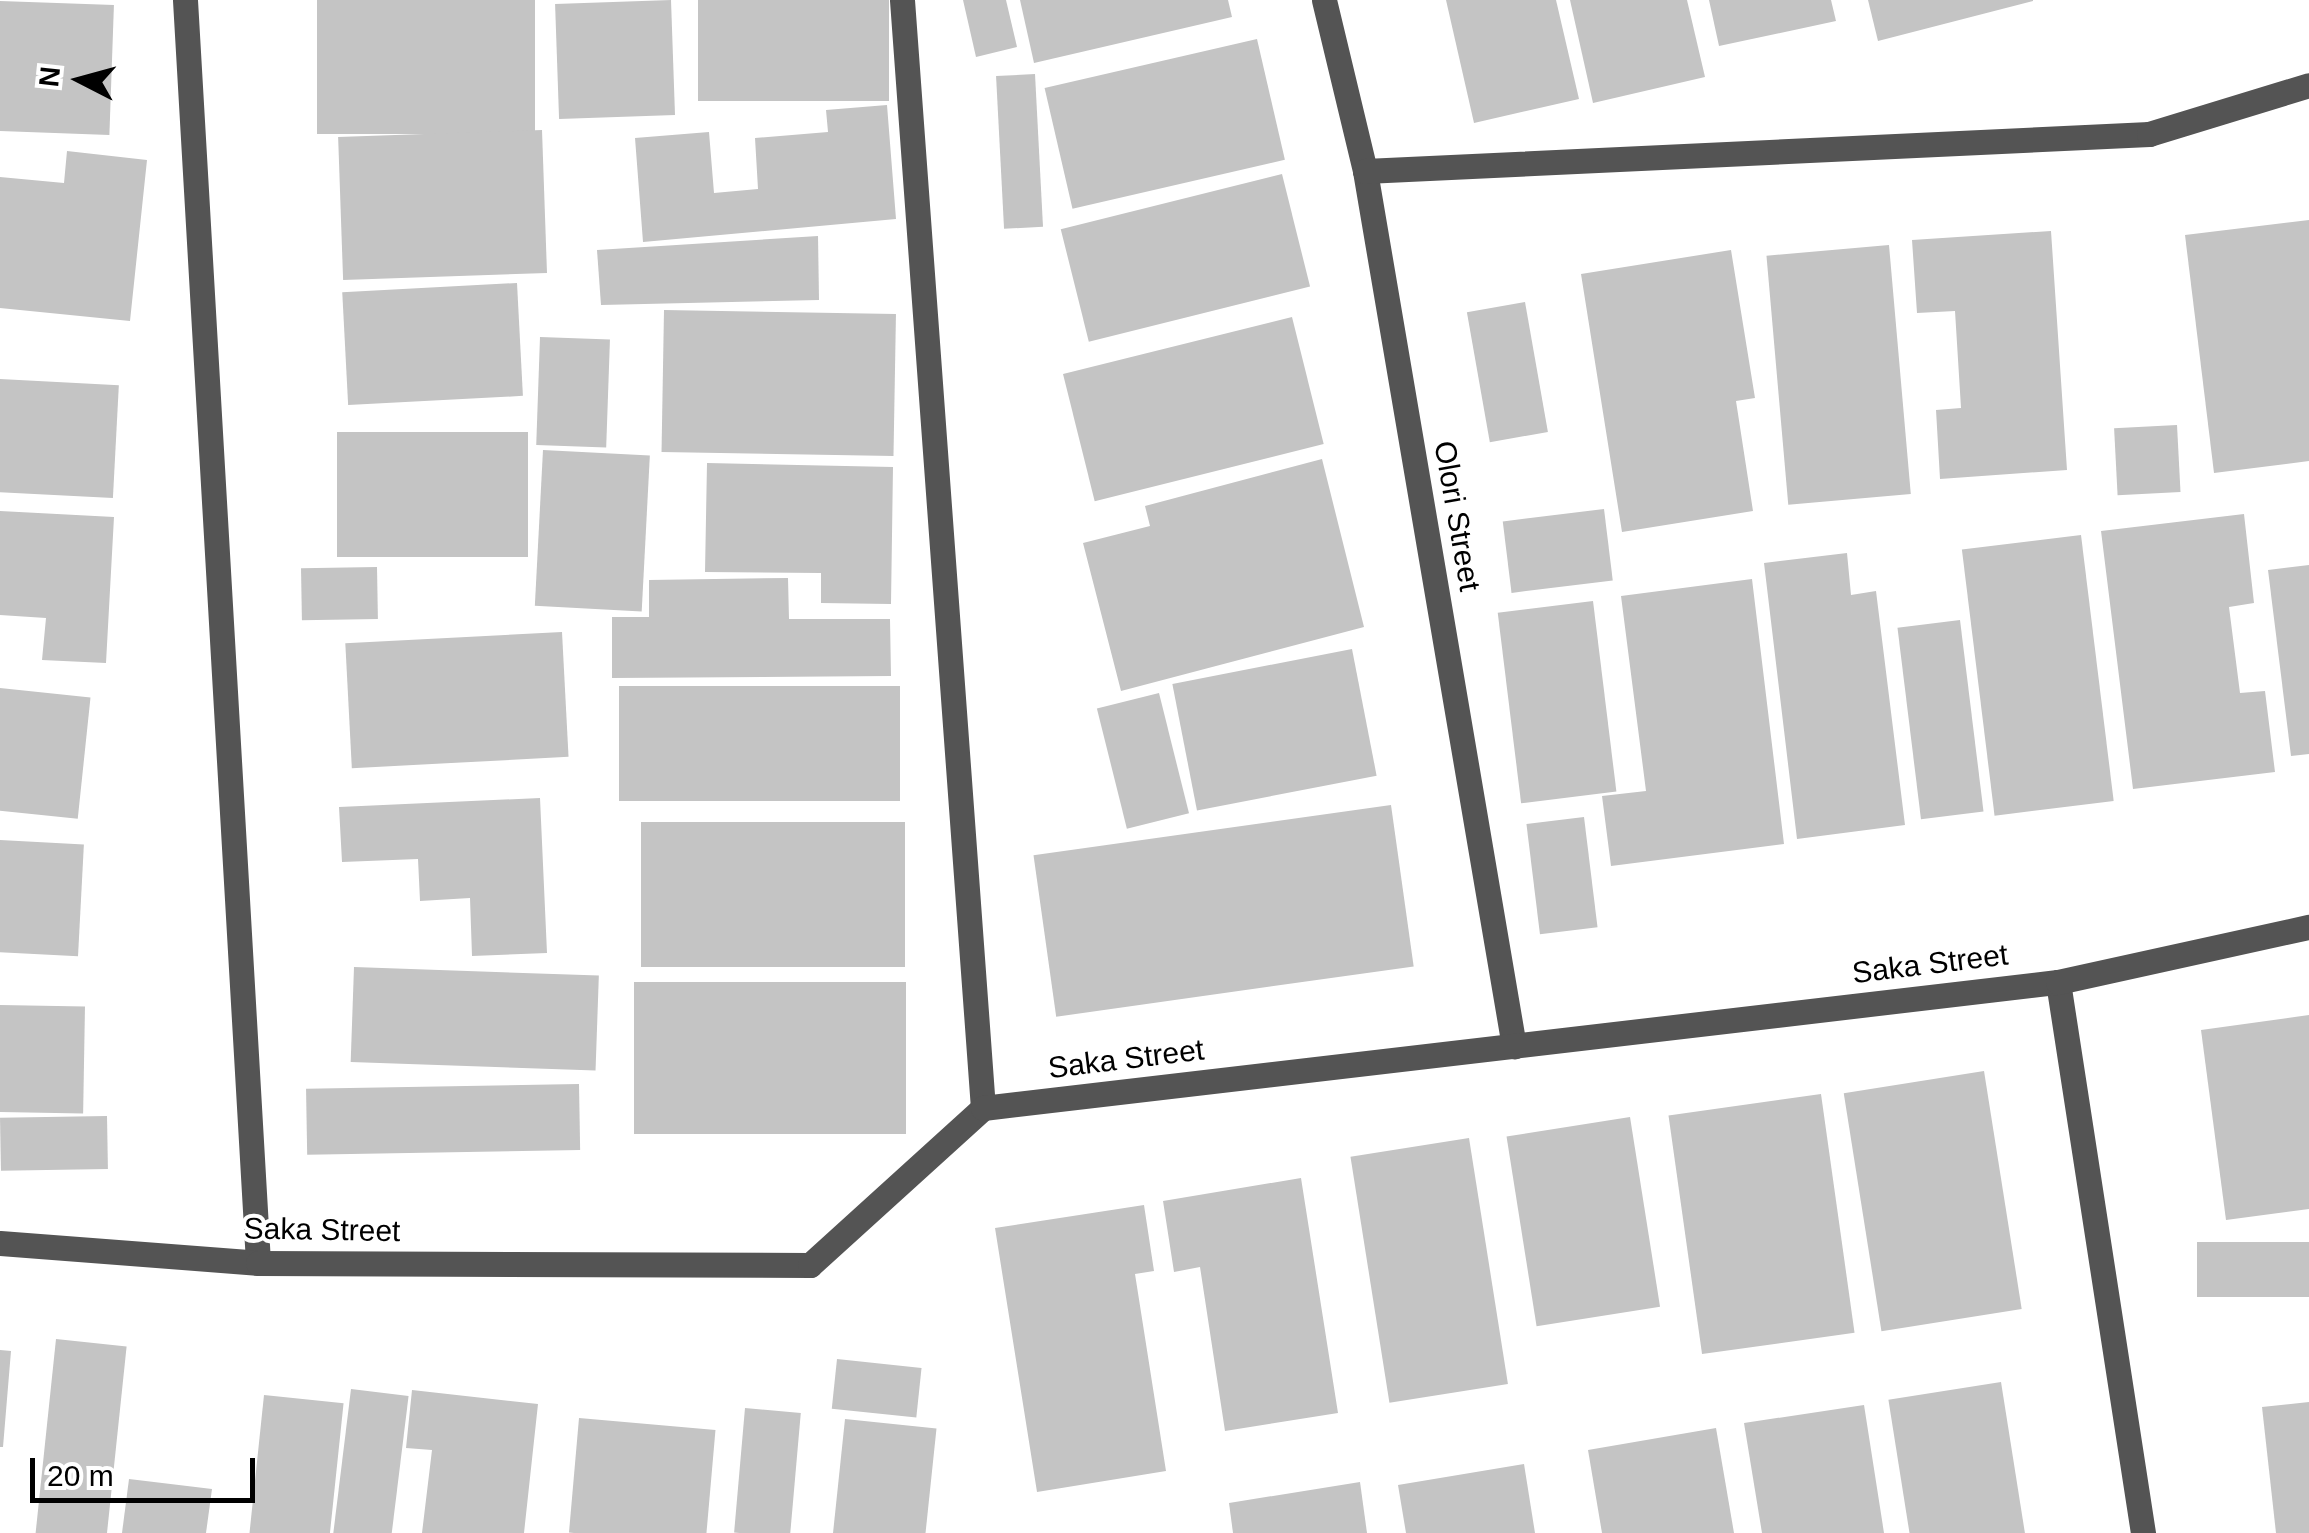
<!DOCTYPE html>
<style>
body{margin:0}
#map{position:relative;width:2309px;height:1533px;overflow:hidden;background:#fff;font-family:Arial,sans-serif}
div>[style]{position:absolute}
.building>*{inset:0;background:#c4c4c4;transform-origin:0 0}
.minor>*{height:25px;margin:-12.5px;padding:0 12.5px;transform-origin:12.5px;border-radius:12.5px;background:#545454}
span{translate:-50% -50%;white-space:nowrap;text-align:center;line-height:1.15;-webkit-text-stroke:8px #fff;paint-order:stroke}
.street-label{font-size:30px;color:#000}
.north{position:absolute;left:30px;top:30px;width:100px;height:100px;-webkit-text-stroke:8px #fff;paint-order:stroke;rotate:276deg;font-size:28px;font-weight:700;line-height:40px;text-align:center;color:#000}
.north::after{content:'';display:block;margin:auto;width:35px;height:45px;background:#000;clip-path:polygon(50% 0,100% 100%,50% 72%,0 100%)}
.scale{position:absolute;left:30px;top:1458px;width:225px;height:45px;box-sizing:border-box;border:5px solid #000;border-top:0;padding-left:12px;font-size:30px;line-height:35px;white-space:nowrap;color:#000;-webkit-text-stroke:8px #fff;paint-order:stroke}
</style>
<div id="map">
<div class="building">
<i style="left:317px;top:0;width:218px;height:134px"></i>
<i style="left:671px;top:0;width:115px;height:116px;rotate:88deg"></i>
<i style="left:698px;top:0;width:191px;height:101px"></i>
<i style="clip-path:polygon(963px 0,1006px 0,1017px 47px,976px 57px)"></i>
<i style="clip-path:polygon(1020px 0,1228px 0,1232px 17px,1034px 63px)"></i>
<i style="clip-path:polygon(1446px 0,1556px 0,1579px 99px,1474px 123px)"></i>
<i style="clip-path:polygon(1570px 0,1687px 0,1705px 77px,1593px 103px)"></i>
<i style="clip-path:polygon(1709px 0,1831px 0,1836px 21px,1719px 46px)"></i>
<i style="clip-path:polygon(1868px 0,2033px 0,2033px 1px,1878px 41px)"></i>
<i style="left:0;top:1px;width:114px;height:130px;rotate:2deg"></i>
<i style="left:1257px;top:39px;width:124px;height:218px;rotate:77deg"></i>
<i style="left:1035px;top:74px;width:153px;height:39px;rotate:87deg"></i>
<i style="clip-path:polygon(887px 105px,896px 219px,643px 242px,635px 138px,709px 132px,714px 193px,758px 189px,755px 138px,828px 132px,826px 110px)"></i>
<i style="left:542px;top:130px;width:143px;height:204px;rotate:88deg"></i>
<i style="clip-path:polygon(67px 151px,147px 160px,130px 321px,0 308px,0 177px,64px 183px)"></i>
<i style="left:1282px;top:174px;width:116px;height:228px;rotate:76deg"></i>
<i style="clip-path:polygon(2309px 220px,2309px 461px,2214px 473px,2185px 235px)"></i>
<i style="clip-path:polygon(2051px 231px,2067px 470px,1940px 479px,1936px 410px,1961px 408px,1955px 311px,1917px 313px,1912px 240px)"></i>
<i style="clip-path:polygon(818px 236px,819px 300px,601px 305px,597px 250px)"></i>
<i style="left:1889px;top:245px;width:250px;height:123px;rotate:85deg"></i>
<i style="clip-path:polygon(1731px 250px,1755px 398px,1736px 401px,1753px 511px,1622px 532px,1581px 274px)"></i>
<i style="left:517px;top:283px;width:113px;height:175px;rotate:87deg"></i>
<i style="left:1525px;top:302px;width:132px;height:59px;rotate:80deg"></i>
<i style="left:664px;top:310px;width:232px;height:142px;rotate:1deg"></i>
<i style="left:1292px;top:317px;width:131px;height:236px;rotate:76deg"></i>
<i style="left:540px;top:337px;width:70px;height:108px;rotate:2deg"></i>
<i style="left:0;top:379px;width:119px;height:113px;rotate:3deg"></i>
<i style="left:2177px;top:425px;width:67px;height:63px;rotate:87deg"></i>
<i style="left:528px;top:432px;width:125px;height:191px;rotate:90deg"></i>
<i style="left:543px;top:450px;width:107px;height:156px;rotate:3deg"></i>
<i style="clip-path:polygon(1322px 459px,1364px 627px,1121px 691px,1083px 543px,1150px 526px,1145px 506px)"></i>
<i style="clip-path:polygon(707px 463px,893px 467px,891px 604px,821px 603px,821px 573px,705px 572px)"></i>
<i style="left:1604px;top:509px;width:72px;height:102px;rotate:83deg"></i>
<i style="clip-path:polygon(0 511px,114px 517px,106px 663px,42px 660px,46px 618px,0 615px)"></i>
<i style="clip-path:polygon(2244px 514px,2254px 603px,2229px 607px,2240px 693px,2265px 691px,2275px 772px,2133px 789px,2101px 531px)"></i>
<i style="left:2081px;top:535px;width:268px;height:120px;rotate:83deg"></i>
<i style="clip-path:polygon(1847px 553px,1851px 595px,1876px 591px,1905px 825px,1797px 839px,1764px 563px)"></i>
<i style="clip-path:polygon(2309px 565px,2309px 754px,2291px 756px,2268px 570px)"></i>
<i style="left:377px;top:567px;width:52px;height:76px;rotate:89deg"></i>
<i style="clip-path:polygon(788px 578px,789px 619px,890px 619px,891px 676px,612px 678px,612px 617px,649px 617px,649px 580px)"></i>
<i style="clip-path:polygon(1752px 579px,1784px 844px,1611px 866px,1602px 796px,1646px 791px,1621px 596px)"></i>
<i style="left:1593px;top:601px;width:192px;height:96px;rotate:83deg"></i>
<i style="left:1960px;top:620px;width:193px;height:63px;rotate:83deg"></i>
<i style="left:562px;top:632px;width:125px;height:217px;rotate:87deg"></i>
<i style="left:1352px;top:649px;width:129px;height:183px;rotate:79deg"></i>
<i style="left:900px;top:686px;width:115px;height:281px;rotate:90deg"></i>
<i style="left:0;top:688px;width:91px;height:122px;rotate:6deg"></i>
<i style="left:1159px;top:693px;width:124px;height:64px;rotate:76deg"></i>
<i style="clip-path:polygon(540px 798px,547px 953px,472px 956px,470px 898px,420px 901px,418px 859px,342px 862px,339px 807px)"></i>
<i style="left:1391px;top:805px;width:163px;height:361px;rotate:82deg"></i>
<i style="left:1584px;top:817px;width:111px;height:58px;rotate:83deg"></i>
<i style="left:905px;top:822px;width:145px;height:264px;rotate:90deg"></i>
<i style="left:0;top:840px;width:84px;height:112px;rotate:3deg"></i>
<i style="left:354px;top:967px;width:245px;height:95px;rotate:2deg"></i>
<i style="left:906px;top:982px;width:152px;height:272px;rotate:90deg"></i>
<i style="left:0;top:1005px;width:85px;height:107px;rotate:1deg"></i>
<i style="clip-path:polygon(2309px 1015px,2309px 1209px,2226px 1220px,2201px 1030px)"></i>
<i style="left:1984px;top:1071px;width:241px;height:142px;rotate:81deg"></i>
<i style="left:579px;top:1084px;width:66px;height:273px;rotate:89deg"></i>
<i style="left:1821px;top:1094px;width:241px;height:154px;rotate:82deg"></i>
<i style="left:107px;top:1116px;width:53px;height:107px;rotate:89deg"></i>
<i style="left:1630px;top:1117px;width:192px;height:125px;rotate:81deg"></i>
<i style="left:1469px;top:1138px;width:249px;height:120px;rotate:81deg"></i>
<i style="clip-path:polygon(1301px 1178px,1338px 1413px,1225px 1431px,1200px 1267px,1174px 1272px,1163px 1201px)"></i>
<i style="clip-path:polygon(1144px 1205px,1154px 1271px,1135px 1274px,1166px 1471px,1037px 1492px,995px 1228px)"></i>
<i style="left:2309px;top:1242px;width:55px;height:112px;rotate:90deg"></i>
<i style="left:56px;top:1339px;width:71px;height:195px;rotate:6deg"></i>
<i style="clip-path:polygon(0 1350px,11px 1351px,3px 1447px,0 1447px)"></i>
<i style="left:837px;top:1359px;width:85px;height:50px;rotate:6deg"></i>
<i style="left:2001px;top:1382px;width:153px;height:114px;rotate:81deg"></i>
<i style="left:351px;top:1389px;width:58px;height:145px;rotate:7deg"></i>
<i style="clip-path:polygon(412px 1390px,538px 1404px,524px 1533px,422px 1533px,432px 1450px,406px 1448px)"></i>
<i style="left:264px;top:1395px;width:80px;height:139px;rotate:6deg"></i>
<i style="clip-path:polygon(2309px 1402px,2309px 1533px,2276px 1533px,2262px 1407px)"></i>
<i style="clip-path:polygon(1864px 1405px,1884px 1533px,1762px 1533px,1744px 1423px)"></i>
<i style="left:745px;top:1408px;width:56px;height:125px;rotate:5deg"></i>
<i style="left:579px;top:1418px;width:137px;height:115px;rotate:5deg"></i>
<i style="left:845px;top:1419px;width:92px;height:115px;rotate:6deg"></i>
<i style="clip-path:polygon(1716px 1428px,1734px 1533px,1602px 1533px,1588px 1450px)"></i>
<i style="clip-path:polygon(1524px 1464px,1535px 1533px,1406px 1533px,1398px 1485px)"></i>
<i style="clip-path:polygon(129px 1479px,212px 1489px,206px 1533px,122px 1533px)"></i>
<i style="clip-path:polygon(1360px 1482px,1367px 1533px,1233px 1533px,1229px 1503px)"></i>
</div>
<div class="minor">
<i style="left:185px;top:0;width:1265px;rotate:86.69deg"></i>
<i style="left:902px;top:0;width:1111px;rotate:85.82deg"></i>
<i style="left:1324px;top:0;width:176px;rotate:76.5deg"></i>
<i style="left:1365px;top:171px;width:888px;rotate:80.34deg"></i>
<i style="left:1365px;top:171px;width:785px;rotate:-2.7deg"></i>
<i style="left:2149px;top:134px;width:167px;rotate:-17deg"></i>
<i style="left:2058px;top:982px;width:558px;rotate:81.23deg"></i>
<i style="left:0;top:1243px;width:259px;rotate:4.4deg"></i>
<i style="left:258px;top:1263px;width:552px;rotate:0.21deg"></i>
<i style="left:810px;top:1265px;width:234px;rotate:-42.2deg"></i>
<i style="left:983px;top:1108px;width:1082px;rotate:-6.69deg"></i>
<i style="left:2058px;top:982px;width:257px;rotate:-12.4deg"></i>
</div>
<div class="street-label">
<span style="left:1457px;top:516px;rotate:80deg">Olori Street</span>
<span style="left:1930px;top:964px;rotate:-7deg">Saka Street</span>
<span style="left:1126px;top:1059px;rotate:-7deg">Saka Street</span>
<span style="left:322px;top:1230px;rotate:1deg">Saka Street</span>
</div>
<div class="north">N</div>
<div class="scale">20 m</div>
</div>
